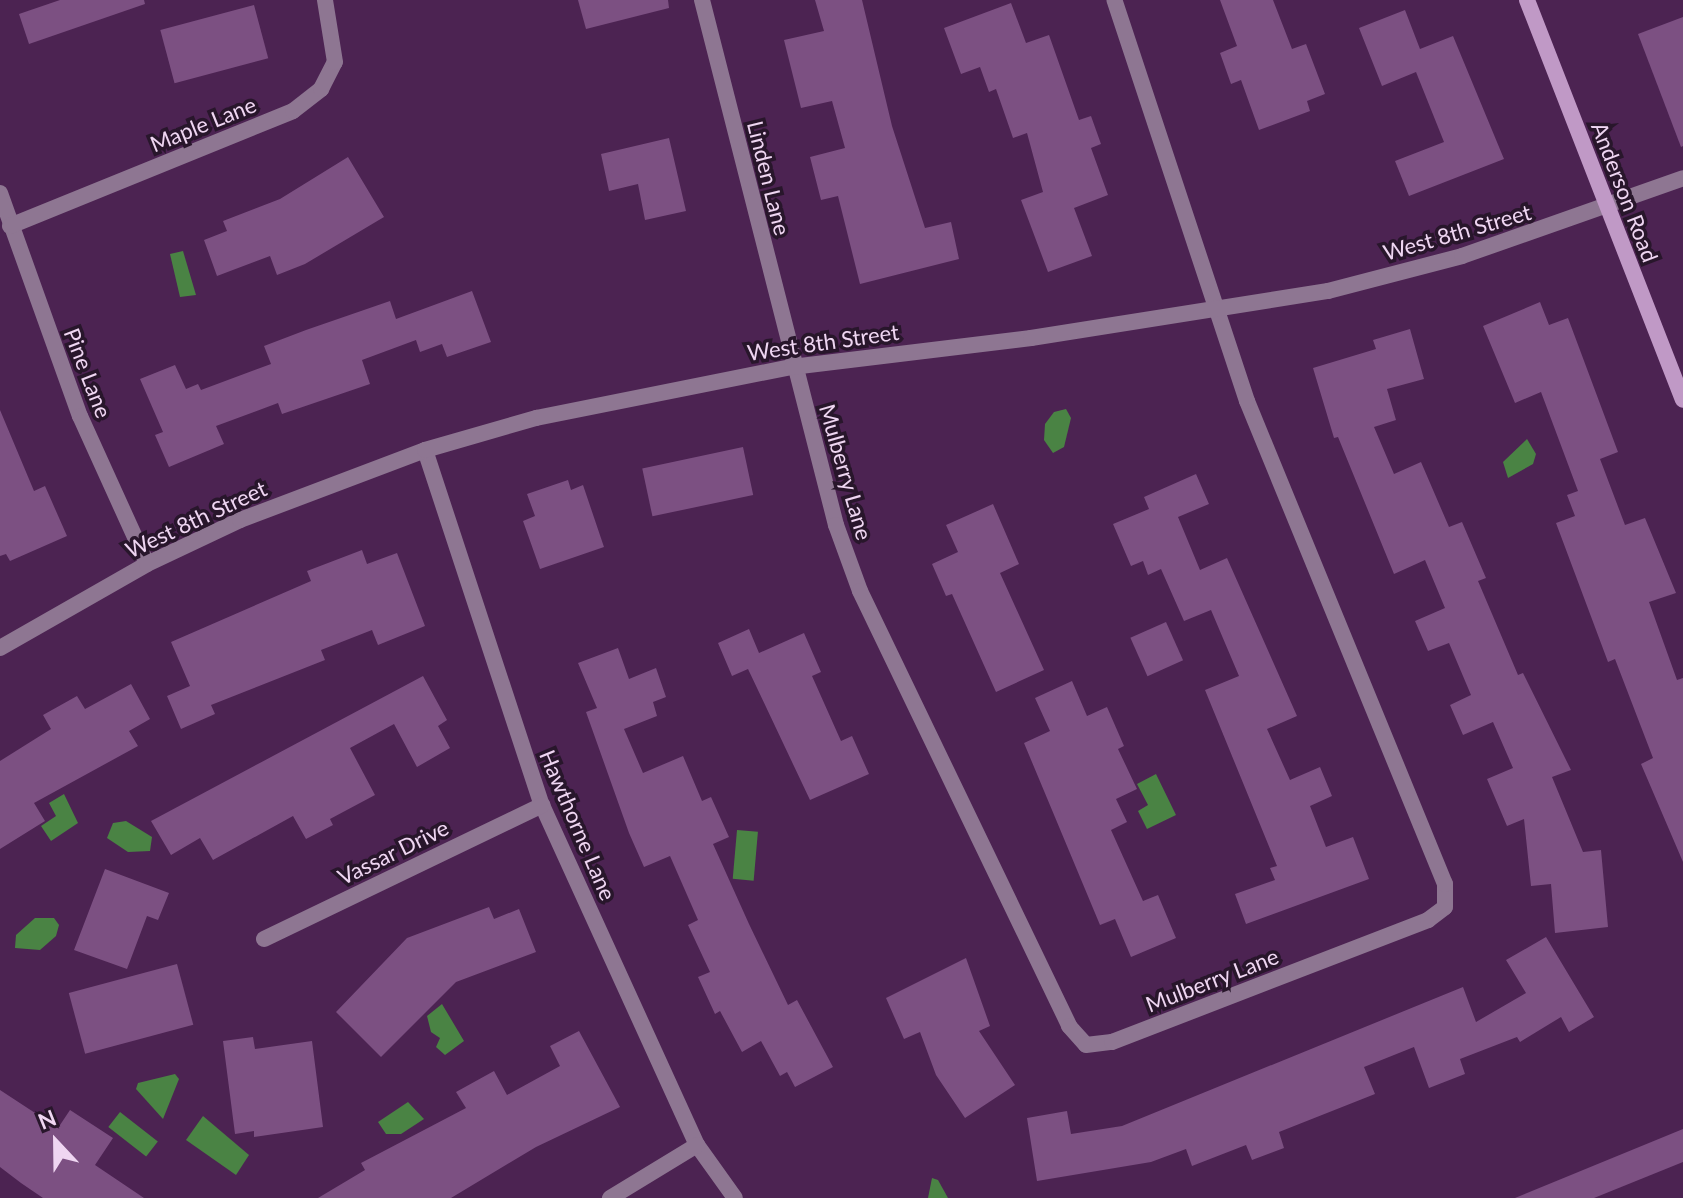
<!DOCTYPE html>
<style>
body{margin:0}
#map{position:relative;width:1683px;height:1198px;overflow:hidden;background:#4c2352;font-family:Lato,sans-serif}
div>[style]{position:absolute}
.water>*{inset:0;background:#4a8344;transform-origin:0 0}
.building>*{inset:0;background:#7c5082;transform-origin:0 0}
.minor>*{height:16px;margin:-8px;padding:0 8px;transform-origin:8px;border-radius:8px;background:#8e7692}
.tertiary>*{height:16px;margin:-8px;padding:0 8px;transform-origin:8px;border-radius:8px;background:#8e7692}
.secondary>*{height:16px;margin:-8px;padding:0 8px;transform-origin:8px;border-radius:8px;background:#c099c6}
span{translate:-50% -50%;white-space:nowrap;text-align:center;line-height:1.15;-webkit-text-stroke:7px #28162b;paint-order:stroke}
.street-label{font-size:22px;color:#efd6f2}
.north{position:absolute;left:16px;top:1102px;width:80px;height:80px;-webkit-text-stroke:6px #28162b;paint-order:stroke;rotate:338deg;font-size:22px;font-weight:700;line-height:32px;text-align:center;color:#efd6f2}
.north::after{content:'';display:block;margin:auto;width:28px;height:36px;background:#efd6f2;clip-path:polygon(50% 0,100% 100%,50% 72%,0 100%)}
</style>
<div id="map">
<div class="water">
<i style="clip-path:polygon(183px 251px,196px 295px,180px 297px,170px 254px)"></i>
<i style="clip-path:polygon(1066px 409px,1071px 418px,1064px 447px,1053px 453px,1044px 440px,1045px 424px,1054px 412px)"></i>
<i style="clip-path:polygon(1527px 439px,1536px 454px,1533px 464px,1508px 478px,1503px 462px)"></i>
<i style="clip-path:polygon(1156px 774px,1176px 815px,1147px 829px,1138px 811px,1148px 805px,1137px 784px)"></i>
<i style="clip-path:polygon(64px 794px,78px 823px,51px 841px,41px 826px,56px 816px,49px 803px)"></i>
<i style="clip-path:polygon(126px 821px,152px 837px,150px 851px,128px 852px,107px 838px,113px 823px)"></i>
<i style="left:737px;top:830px;width:21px;height:49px;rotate:5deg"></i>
<i style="clip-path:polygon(35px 918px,54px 918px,59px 925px,56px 936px,40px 950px,15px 948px,16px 935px)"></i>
<i style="clip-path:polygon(442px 1004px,464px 1041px,445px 1055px,436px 1047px,440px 1038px,431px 1032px,427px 1016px)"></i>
<i style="clip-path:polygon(175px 1074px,179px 1079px,163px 1119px,136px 1089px,138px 1083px)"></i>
<i style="clip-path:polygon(408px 1102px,424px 1119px,401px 1134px,386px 1134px,378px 1122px)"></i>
<i style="left:120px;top:1112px;width:48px;height:19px;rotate:38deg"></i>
<i style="clip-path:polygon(203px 1116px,249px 1155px,236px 1175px,186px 1140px)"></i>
<i style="clip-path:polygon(932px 1178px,938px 1180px,948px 1198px,928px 1198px)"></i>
</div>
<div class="building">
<i style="clip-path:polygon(60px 0,144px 0,145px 4px,29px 44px,19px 14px)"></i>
<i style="clip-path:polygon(578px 0,668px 0,669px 8px,586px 29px)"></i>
<i style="clip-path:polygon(815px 0,862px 0,892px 126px,925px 228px,951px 222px,959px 259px,860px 284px,838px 196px,821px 200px,810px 157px,845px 148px,832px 101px,801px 108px,784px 40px,824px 31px)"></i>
<i style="clip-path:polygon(1220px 0,1273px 0,1292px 49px,1306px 44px,1325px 94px,1307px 101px,1310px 111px,1259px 130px,1241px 80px,1231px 84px,1220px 53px,1237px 46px)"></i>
<i style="clip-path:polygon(1011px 3px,1026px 43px,1049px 35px,1079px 120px,1091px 116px,1101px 144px,1091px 148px,1108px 195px,1074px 208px,1092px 256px,1048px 272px,1021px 200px,1043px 192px,1027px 133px,1013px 138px,996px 89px,989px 92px,980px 67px,961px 74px,944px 28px)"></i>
<i style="left:254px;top:5px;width:55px;height:97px;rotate:75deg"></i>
<i style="clip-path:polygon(1405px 10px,1420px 49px,1453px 36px,1504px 159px,1409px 196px,1395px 161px,1444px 142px,1416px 72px,1382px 86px,1359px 28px)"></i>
<i style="clip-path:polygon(1683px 17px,1683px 146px,1681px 147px,1638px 34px)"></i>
<i style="clip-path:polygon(669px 138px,686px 211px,645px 220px,638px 184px,609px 191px,601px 154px)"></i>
<i style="clip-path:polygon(348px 157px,384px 217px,305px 264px,277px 275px,270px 256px,217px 276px,204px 240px,227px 231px,223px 221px,280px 199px)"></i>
<i style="clip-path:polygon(472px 291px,491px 342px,447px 357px,442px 344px,420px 352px,416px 340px,362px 360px,370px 384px,282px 414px,278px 403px,216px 426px,224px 444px,169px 467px,155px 435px,163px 432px,140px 379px,175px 365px,186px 389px,198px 384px,201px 390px,271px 364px,264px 346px,306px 330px,390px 301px,396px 319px)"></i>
<i style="clip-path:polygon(1540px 302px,1549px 325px,1568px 318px,1618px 452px,1600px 459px,1625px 525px,1645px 518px,1676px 593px,1649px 602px,1677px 680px,1683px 678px,1683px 862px,1641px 764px,1653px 758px,1615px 659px,1608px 662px,1556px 523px,1575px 516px,1567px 495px,1578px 491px,1541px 392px,1515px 403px,1483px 326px)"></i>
<i style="clip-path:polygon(1410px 329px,1424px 379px,1387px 389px,1396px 420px,1374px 427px,1394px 474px,1421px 462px,1449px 527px,1462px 522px,1486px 578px,1478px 581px,1518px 675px,1523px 673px,1571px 770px,1552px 777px,1583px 852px,1601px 850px,1608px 927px,1555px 933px,1551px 884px,1531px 886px,1524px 819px,1507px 826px,1487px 779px,1513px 768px,1493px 722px,1463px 735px,1450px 705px,1471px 695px,1449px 643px,1428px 651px,1415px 621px,1445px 608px,1425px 560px,1394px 574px,1338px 437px,1334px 438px,1313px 368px,1376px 349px,1373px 340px)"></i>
<i style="clip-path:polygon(0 410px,34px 491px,45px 486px,67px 536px,10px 561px,6px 554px,0 556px)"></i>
<i style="left:743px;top:447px;width:49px;height:103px;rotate:78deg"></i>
<i style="clip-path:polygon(1196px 474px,1209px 504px,1178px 517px,1200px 570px,1227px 558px,1297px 716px,1267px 729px,1290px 780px,1320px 767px,1332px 796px,1310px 806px,1326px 847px,1353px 837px,1369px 879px,1246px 924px,1235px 894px,1275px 880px,1270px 868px,1277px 866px,1205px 690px,1239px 676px,1211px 610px,1184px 621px,1161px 569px,1148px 575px,1143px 561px,1131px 566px,1113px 524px,1149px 509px,1144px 497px)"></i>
<i style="clip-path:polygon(568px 480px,571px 490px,583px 485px,604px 547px,540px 569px,523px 521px,535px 516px,527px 494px)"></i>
<i style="clip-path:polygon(993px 504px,1019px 564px,1000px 573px,1044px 670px,996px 692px,952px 594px,946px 596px,932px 564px,958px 552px,946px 525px)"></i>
<i style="clip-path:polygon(362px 550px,367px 564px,397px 553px,425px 626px,378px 645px,372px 630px,321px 650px,325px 660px,211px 705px,215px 714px,181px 729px,167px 696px,190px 686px,171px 642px,311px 581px,307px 571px)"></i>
<i style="left:1166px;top:622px;width:42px;height:39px;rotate:66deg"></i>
<i style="clip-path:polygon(749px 629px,759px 653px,804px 633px,821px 672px,812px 676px,841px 741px,852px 736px,869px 774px,810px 800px,748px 669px,732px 676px,718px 643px)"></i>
<i style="clip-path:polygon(618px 648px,629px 679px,656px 668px,666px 697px,653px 702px,657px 716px,624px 729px,643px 773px,683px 756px,702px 801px,711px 797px,729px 837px,713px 844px,749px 924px,788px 1005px,797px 1000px,833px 1067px,795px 1087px,787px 1072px,780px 1076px,761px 1041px,742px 1052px,720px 1011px,715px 1014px,698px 977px,710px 972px,688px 925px,698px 920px,670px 856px,644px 867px,629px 833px,586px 712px,597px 708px,578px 663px)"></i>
<i style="clip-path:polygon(423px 676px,447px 720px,438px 726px,450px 748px,417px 767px,394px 724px,350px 748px,375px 795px,330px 819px,333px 825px,306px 839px,293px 816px,213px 860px,200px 838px,171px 855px,151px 821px)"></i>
<i style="clip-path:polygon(1072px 681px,1087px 716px,1107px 707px,1124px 746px,1118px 749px,1137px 789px,1116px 799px,1127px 822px,1111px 830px,1143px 901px,1158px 895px,1176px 938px,1131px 957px,1115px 919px,1100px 925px,1024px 743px,1050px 731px,1035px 698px)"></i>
<i style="clip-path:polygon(131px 684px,150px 719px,129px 731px,138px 746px,34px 803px,45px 821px,0 849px,0 761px,51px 729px,43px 715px,77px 696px,85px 709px)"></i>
<i style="clip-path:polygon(105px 869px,169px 893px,158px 920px,147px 916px,127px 969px,74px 950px)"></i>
<i style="clip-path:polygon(489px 907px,494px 919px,519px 909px,536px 952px,456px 982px,381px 1057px,336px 1012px,407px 938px)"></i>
<i style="clip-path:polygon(1546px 937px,1594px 1017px,1569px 1032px,1561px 1017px,1520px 1042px,1517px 1037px,1460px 1059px,1465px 1074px,1429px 1088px,1414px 1047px,1364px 1067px,1375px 1094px,1279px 1132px,1284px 1148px,1252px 1160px,1246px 1145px,1192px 1166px,1186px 1149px,1151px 1162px,1037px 1181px,1027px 1118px,1067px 1111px,1071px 1134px,1122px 1126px,1463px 987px,1476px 1022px,1526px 993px,1506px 960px)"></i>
<i style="clip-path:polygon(966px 958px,990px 1026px,979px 1031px,1015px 1085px,965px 1118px,936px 1075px,920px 1032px,904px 1039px,886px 998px)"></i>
<i style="left:177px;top:964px;width:63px;height:112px;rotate:75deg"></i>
<i style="clip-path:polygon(579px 1031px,620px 1107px,536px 1147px,451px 1198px,318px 1198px,365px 1170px,361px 1163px,466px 1108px,456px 1092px,494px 1071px,507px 1095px,560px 1066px,550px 1046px)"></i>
<i style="clip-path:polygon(253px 1037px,255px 1049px,312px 1041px,323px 1127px,254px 1137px,254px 1131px,235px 1134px,223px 1041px)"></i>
<i style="clip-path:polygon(0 1090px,58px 1128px,70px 1110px,113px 1138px,95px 1165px,144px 1198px,43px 1198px,21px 1183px,0 1167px)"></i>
<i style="clip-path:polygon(1683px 1129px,1683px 1162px,1594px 1198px,1515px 1198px)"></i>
</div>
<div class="minor">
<i style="left:702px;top:0;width:542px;rotate:75.68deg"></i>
<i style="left:836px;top:525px;width:70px;rotate:70deg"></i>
<i style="left:860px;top:591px;width:483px;rotate:64.3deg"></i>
<i style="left:1069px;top:1026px;width:25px;rotate:48deg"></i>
<i style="left:1086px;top:1045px;width:26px;rotate:-7deg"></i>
<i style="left:1112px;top:1042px;width:339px;rotate:-21.1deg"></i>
<i style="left:1428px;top:920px;width:21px;rotate:-37deg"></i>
<i style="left:1445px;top:907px;width:23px;rotate:-90deg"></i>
<i style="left:1445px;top:884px;width:522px;rotate:-112.29deg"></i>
<i style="left:1247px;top:401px;width:422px;rotate:-108.3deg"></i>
<i style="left:0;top:193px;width:237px;rotate:70.3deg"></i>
<i style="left:80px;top:416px;width:162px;rotate:65.6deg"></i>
<i style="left:10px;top:226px;width:305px;rotate:-22.1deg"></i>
<i style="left:293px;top:111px;width:36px;rotate:-38deg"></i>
<i style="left:321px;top:89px;width:30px;rotate:-63deg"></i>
<i style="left:335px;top:62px;width:63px;rotate:-99.2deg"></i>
<i style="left:425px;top:450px;width:374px;rotate:71.8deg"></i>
<i style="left:542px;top:805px;width:374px;rotate:65.5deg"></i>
<i style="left:697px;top:1145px;width:65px;rotate:54.4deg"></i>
<i style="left:264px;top:939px;width:309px;rotate:-25.7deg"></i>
<i style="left:610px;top:1198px;width:102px;rotate:-31.3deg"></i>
</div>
<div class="tertiary">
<i style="left:0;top:648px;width:169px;rotate:-29.7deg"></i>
<i style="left:147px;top:564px;width:103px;rotate:-25.3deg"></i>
<i style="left:240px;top:520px;width:198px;rotate:-20.7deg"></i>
<i style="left:425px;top:450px;width:116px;rotate:-16.1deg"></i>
<i style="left:536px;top:418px;width:261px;rotate:-11.3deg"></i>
<i style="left:792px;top:367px;width:241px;rotate:-6.9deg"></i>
<i style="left:1031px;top:338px;width:301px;rotate:-9deg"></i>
<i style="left:1328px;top:291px;width:138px;rotate:-14.6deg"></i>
<i style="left:1462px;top:256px;width:234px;rotate:-19.4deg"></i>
</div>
<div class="secondary">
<i style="left:1527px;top:0;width:429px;rotate:68.7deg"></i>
</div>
<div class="street-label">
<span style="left:203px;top:124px;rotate:-22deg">Maple Lane</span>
<span style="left:769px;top:178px;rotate:76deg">Linden Lane</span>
<span style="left:1625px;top:192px;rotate:69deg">Anderson Road</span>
<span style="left:1457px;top:232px;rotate:-16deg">West 8th Street</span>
<span style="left:823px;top:342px;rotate:-8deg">West 8th Street</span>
<span style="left:88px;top:373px;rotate:69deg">Pine Lane</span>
<span style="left:846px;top:472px;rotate:74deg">Mulberry Lane</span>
<span style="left:196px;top:519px;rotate:-25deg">West 8th Street</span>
<span style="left:578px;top:825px;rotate:67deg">Hawthorne Lane</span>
<span style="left:393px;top:852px;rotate:-26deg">Vassar Drive</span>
<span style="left:1212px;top:980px;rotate:-21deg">Mulberry Lane</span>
</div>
<div class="north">N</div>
</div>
